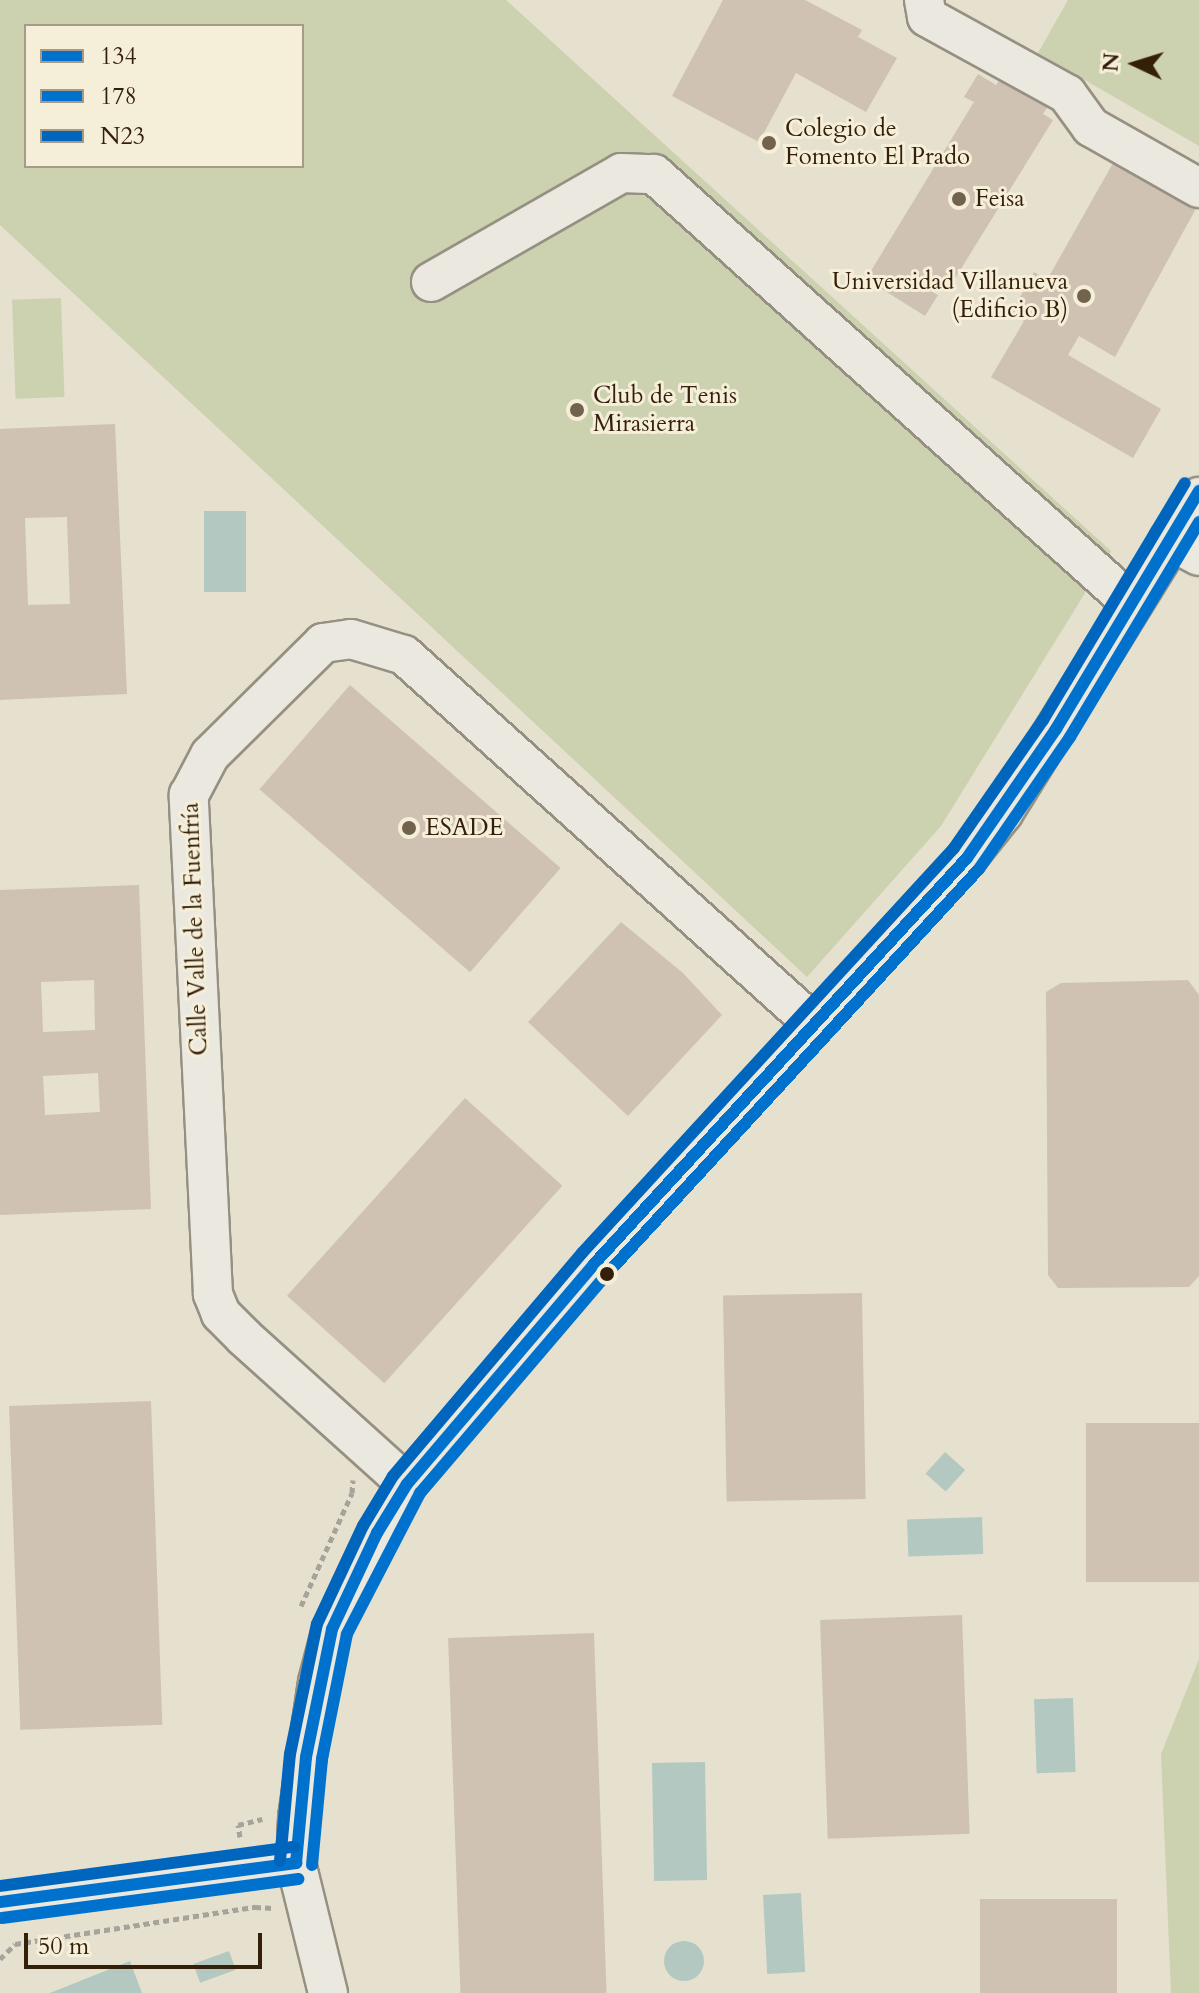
<!DOCTYPE html>
<meta charset="utf-8">
<style>
body{margin:0}
#map{position:relative;width:1199px;height:1993px;overflow:hidden;background:#e6e0ce;font-family:Cardo,serif}
div>[style]{position:absolute}
.green>*{inset:0;background:#ccd1b0;transform-origin:0 0}
.water>*{inset:0;background:#b3c8c1;transform-origin:0 0}
.round{border-radius:50%}
.building>*{inset:0;background:#cfc2b3;transform-origin:0 0}
.path>*{height:5px;margin-top:-2.5px;transform-origin:0;background:repeating-linear-gradient(90deg,#a8a39a 0 6px,transparent 0 10px)}
.roads{filter:drop-shadow(2px 0 #969083) drop-shadow(-2px 0 #969083) drop-shadow(0 2px #969083) drop-shadow(0 -2px #969083)}
.minor>*{height:38px;margin:-19px;padding:0 19px;transform-origin:19px;border-radius:19px;background:#ebe8df}
.bus-1>*{height:12px;margin:-6px;padding:0 6px;transform-origin:6px;border-radius:6px;background:#0072ce}
.bus-2>*{height:12px;margin:-6px;padding:0 6px;transform-origin:6px;border-radius:6px;background:#0072ce}
.bus-3>*{height:12px;margin:-6px;padding:0 6px;transform-origin:6px;border-radius:6px;background:#0065bd}
.dots>*{width:22px;height:22px;translate:-50% -50%;box-sizing:border-box;border:4px solid #f5eed9;border-radius:50%}
span{translate:-50% -50%;white-space:nowrap;text-align:center;line-height:1.15;-webkit-text-stroke:6px #f5eed9;paint-order:stroke}
.poi-label{font-size:24px;color:#341f09}
.left{translate:0 -50%;text-align:left}
.right{translate:-100% -50%;text-align:right}
.street-label{font-size:24px;color:#341f09}
.legend{position:absolute;left:24px;top:24px;width:280px;height:144px;box-sizing:border-box;background:#f5eed9;border:2px solid #a89b86;margin:0;padding:10px 14px;list-style:none;font-size:24px;color:#341f09}
.legend li{display:flex;align-items:center;gap:16px;height:40px}
.legend b{width:40px;border:2px solid #a89b86}
.north{position:absolute;left:1095px;top:24px;width:80px;height:80px;-webkit-text-stroke:6px #f5eed9;paint-order:stroke;rotate:274deg;font-size:22px;font-weight:700;line-height:32px;text-align:center;color:#341f09}
.north::after{content:'';display:block;margin:auto;width:28px;height:36px;background:#341f09;clip-path:polygon(50% 0,100% 100%,50% 72%,0 100%)}
.scale{position:absolute;left:24px;top:1933px;width:238px;height:36px;box-sizing:border-box;border:4px solid #341f09;border-top:0;padding-left:10px;font-size:24px;line-height:28px;white-space:nowrap;color:#341f09;-webkit-text-stroke:6px #f5eed9;paint-order:stroke}
</style>
<div id="map">
<div class="green">
<i style="clip-path:polygon(evenodd,0 0,506px 0,1111px 551px,941px 826px,807px 977px,0 225px,0 0,26px 26px,302px 26px,302px 166px,26px 166px,26px 26px)"></i>
<i style="clip-path:polygon(1068px 0,1199px 0,1199px 146px,1038px 53px)"></i>
<i style="left:61px;top:298px;width:99px;height:49px;rotate:88deg"></i>
<i style="clip-path:polygon(1199px 1659px,1199px 1993px,1171px 1993px,1161px 1754px)"></i>
</div>
<div class="water">
<i style="left:204px;top:511px;width:42px;height:81px"></i>
<i style="left:945px;top:1452px;width:27px;height:29px;rotate:42deg"></i>
<i style="left:982px;top:1517px;width:37px;height:75px;rotate:88deg"></i>
<i style="left:1073px;top:1698px;width:74px;height:39px;rotate:88deg"></i>
<i style="left:705px;top:1762px;width:118px;height:53px;rotate:89deg"></i>
<i style="left:801px;top:1893px;width:79px;height:38px;rotate:87deg"></i>
<i class="round" style="left:664px;top:1941px;width:40px;height:40px"></i>
<i style="left:229px;top:1951px;width:20px;height:38px;rotate:70deg"></i>
<i style="clip-path:polygon(130px 1961px,142px 1993px,50px 1993px)"></i>
</div>
<div class="building">
<i style="clip-path:polygon(723px 0,805px 0,862px 30px,858px 37px,897px 58px,866px 112px,796px 73px,759px 142px,672px 96px)"></i>
<i style="clip-path:polygon(978px 74px,996px 85px,1003px 74px,1050px 103px,1043px 114px,1053px 120px,946px 293px,930px 283px,927px 289px,938px 295px,925px 316px,866px 279px,974px 102px,964px 97px)"></i>
<i style="clip-path:polygon(1117px 156px,1199px 203px,1115px 357px,1079px 336px,1068px 355px,1161px 409px,1133px 458px,991px 377px,1024px 321px,1011px 313px,1034px 272px,1047px 280px)"></i>
<i style="clip-path:polygon(evenodd,115px 424px,127px 694px,0 700px,0 429px,115px 424px,67px 517px,70px 604px,28px 605px,25px 518px,67px 517px)"></i>
<i style="left:350px;top:685px;width:279px;height:138px;rotate:41deg"></i>
<i style="clip-path:polygon(evenodd,139px 885px,151px 1209px,0 1215px,0 890px,139px 885px,94px 980px,95px 1030px,43px 1032px,41px 982px,94px 980px,139px 885px,98px 1073px,100px 1112px,45px 1115px,43px 1076px,98px 1073px)"></i>
<i style="clip-path:polygon(621px 922px,683px 973px,722px 1015px,628px 1116px,528px 1022px)"></i>
<i style="clip-path:polygon(1188px 980px,1199px 995px,1199px 1276px,1189px 1287px,1058px 1288px,1048px 1275px,1046px 992px,1061px 983px)"></i>
<i style="left:465px;top:1098px;width:131px;height:266px;rotate:42deg"></i>
<i style="left:862px;top:1293px;width:206px;height:139px;rotate:89deg"></i>
<i style="left:151px;top:1401px;width:324px;height:142px;rotate:88deg"></i>
<i style="left:1199px;top:1423px;width:159px;height:113px;rotate:90deg"></i>
<i style="left:962px;top:1615px;width:219px;height:142px;rotate:88deg"></i>
<i style="left:594px;top:1633px;width:360px;height:146px;rotate:88deg"></i>
<i style="left:980px;top:1899px;width:137px;height:94px"></i>
</div>
<div class="path">
<i style="left:301px;top:1606px;width:124px;rotate:-65.7deg"></i>
<i style="left:352px;top:1493px;width:13px;rotate:-86deg"></i>
<i style="left:240px;top:1837px;width:12px;rotate:-99deg"></i>
<i style="left:238px;top:1825px;width:25px;rotate:-14deg"></i>
<i style="left:0;top:1959px;width:21px;rotate:-45deg"></i>
<i style="left:15px;top:1944px;width:243px;rotate:-8.8deg"></i>
<i style="left:255px;top:1907px;width:18px;rotate:3deg"></i>
</div>
<div class="roads">
<div class="minor">
<i style="left:924px;top:0;width:17px;rotate:80deg"></i>
<i style="left:927px;top:17px;width:160px;rotate:28.8deg"></i>
<i style="left:1067px;top:94px;width:41px;rotate:54deg"></i>
<i style="left:1091px;top:127px;width:124px;rotate:29.5deg"></i>
<i style="left:431px;top:282px;width:219px;rotate:-29.8deg"></i>
<i style="left:621px;top:173px;width:33px;rotate:2deg"></i>
<i style="left:654px;top:174px;width:643px;rotate:41.97deg"></i>
<i style="left:1169px;top:540px;width:34px;rotate:28deg"></i>
<i style="left:407px;top:1484px;width:219px;rotate:-138deg"></i>
<i style="left:244px;top:1337px;width:33px;rotate:-135deg"></i>
<i style="left:221px;top:1314px;width:22px;rotate:-112deg"></i>
<i style="left:213px;top:1294px;width:500px;rotate:-92.8deg"></i>
<i style="left:189px;top:795px;width:45px;rotate:-62.3deg"></i>
<i style="left:210px;top:755px;width:159px;rotate:-44.7deg"></i>
<i style="left:323px;top:643px;width:28px;rotate:-8deg"></i>
<i style="left:351px;top:639px;width:55px;rotate:16.8deg"></i>
<i style="left:404px;top:655px;width:552px;rotate:41.99deg"></i>
<i style="left:0;top:1902px;width:299px;rotate:-7.5deg"></i>
<i style="left:328px;top:1993px;width:134px;rotate:-103.8deg"></i>
<i style="left:296px;top:1863px;width:46px;rotate:-87.5deg"></i>
<i style="left:298px;top:1817px;width:136px;rotate:-81.6deg"></i>
<i style="left:318px;top:1682px;width:55px;rotate:-75.2deg"></i>
<i style="left:332px;top:1629px;width:106px;rotate:-64.9deg"></i>
<i style="left:377px;top:1533px;width:57px;rotate:-58.5deg"></i>
<i style="left:407px;top:1484px;width:289px;rotate:-49.6deg"></i>
<i style="left:594px;top:1264px;width:551px;rotate:-47.43deg"></i>
<i style="left:967px;top:858px;width:58px;rotate:-51.3deg"></i>
<i style="left:1003px;top:813px;width:372px;rotate:-58.2deg"></i>
</div>
</div>
<div class="bus-1">
<i style="left:296px;top:1863px;width:106px;rotate:-84.6deg"></i>
<i style="left:306px;top:1757px;width:131px;rotate:-78.5deg"></i>
<i style="left:332px;top:1629px;width:106px;rotate:-64.9deg"></i>
<i style="left:377px;top:1533px;width:57px;rotate:-58.5deg"></i>
<i style="left:407px;top:1484px;width:289px;rotate:-49.6deg"></i>
<i style="left:594px;top:1264px;width:551px;rotate:-47.43deg"></i>
<i style="left:967px;top:858px;width:157px;rotate:-55.4deg"></i>
<i style="left:1056px;top:729px;width:278px;rotate:-59deg"></i>
<i style="left:0;top:1902px;width:299px;rotate:-7.5deg"></i>
</div>
<div class="bus-2">
<i style="left:312px;top:1865px;width:106px;rotate:-84.6deg"></i>
<i style="left:322px;top:1759px;width:127px;rotate:-78.7deg"></i>
<i style="left:347px;top:1634px;width:159px;rotate:-62.6deg"></i>
<i style="left:420px;top:1493px;width:287px;rotate:-49.5deg"></i>
<i style="left:606px;top:1275px;width:551px;rotate:-47.43deg"></i>
<i style="left:979px;top:869px;width:160px;rotate:-55.4deg"></i>
<i style="left:1070px;top:737px;width:251px;rotate:-59deg"></i>
<i style="left:2px;top:1918px;width:299px;rotate:-7.5deg"></i>
</div>
<div class="bus-3">
<i style="left:280px;top:1861px;width:107px;rotate:-84.7deg"></i>
<i style="left:290px;top:1754px;width:133px;rotate:-78.3deg"></i>
<i style="left:317px;top:1624px;width:108px;rotate:-64.9deg"></i>
<i style="left:363px;top:1526px;width:58px;rotate:-59deg"></i>
<i style="left:393px;top:1476px;width:292px;rotate:-49.7deg"></i>
<i style="left:582px;top:1253px;width:550px;rotate:-47.43deg"></i>
<i style="left:954px;top:848px;width:156px;rotate:-55.2deg"></i>
<i style="left:1043px;top:720px;width:276px;rotate:-59.1deg"></i>
<i style="left:0;top:1886px;width:297px;rotate:-7.6deg"></i>
</div>
<div class="dots">
<i style="left:769px;top:143px;background:#72634e"></i>
<i style="left:959px;top:199px;background:#72634e"></i>
<i style="left:1084px;top:296px;background:#72634e"></i>
<i style="left:577px;top:410px;background:#72634e"></i>
<i style="left:409px;top:828px;background:#72634e"></i>
<i style="left:607px;top:1274px;background:#341f09"></i>
</div>
<div class="poi-label">
<span class="left" style="left:785px;top:143px">Colegio de<br>Fomento El Prado</span>
<span class="left" style="left:975px;top:199px">Feisa</span>
<span class="right" style="left:1068px;top:296px">Universidad Villanueva<br>(Edificio B)</span>
<span class="left" style="left:593px;top:410px">Club de Tenis<br>Mirasierra</span>
<span class="left" style="left:425px;top:828px">ESADE</span>
</div>
<div class="street-label">
<span style="left:195px;top:929px;rotate:-92deg">Calle Valle de la Fuenfría</span>
</div>
<ul class="legend">
<li><b style="height:10px;background:#0072ce"></b>134</li>
<li><b style="height:10px;background:#0072ce"></b>178</li>
<li><b style="height:10px;background:#0065bd"></b>N23</li>
</ul>
<div class="north">N</div>
<div class="scale">50 m</div>
</div>
